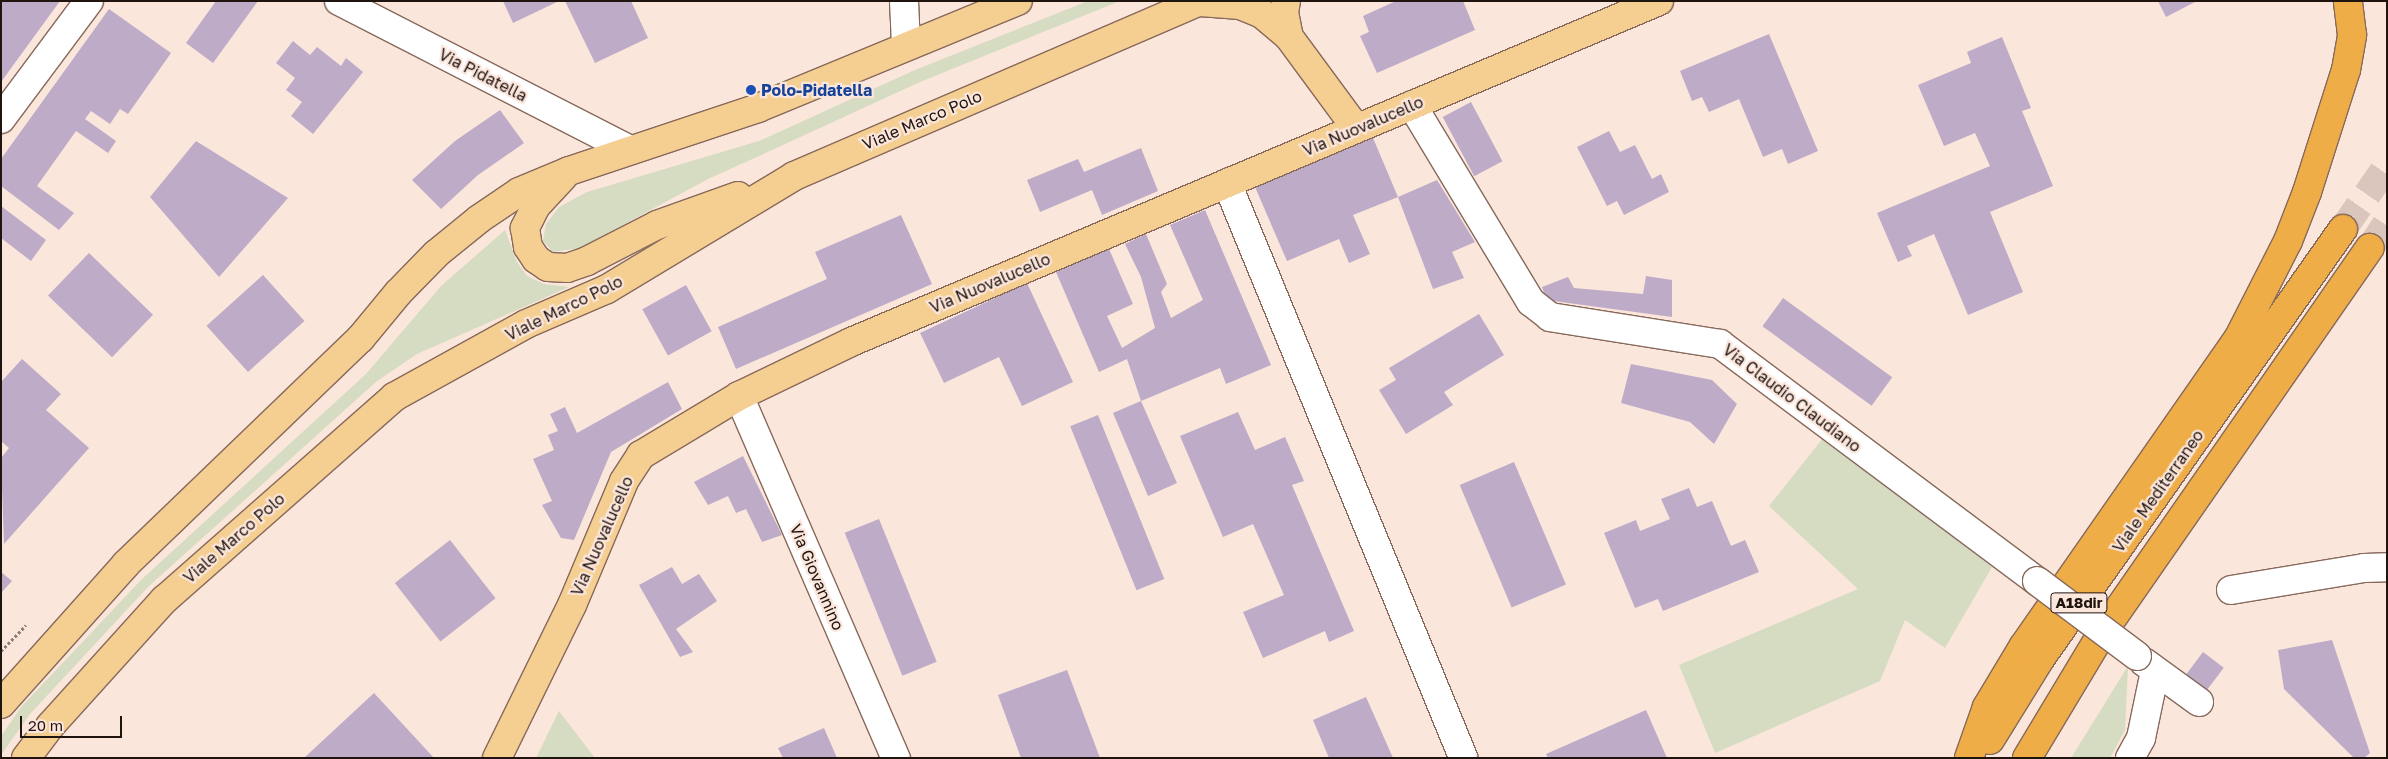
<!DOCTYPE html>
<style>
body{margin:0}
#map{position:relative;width:2388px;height:759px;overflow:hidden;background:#fbe6dc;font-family:"Golos Text",sans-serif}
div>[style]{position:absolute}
.green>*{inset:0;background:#d5dcc1}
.building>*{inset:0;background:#bdabc8;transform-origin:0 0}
.highway-tunnel>*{height:28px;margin-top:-14px;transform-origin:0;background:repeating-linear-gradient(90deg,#dac6bd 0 28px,transparent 0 42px)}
.path>*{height:3px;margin-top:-1.5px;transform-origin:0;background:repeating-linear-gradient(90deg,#8e7e76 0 2.5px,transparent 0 5px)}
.roads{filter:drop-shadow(1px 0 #87695b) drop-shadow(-1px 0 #87695b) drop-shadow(0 1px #87695b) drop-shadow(0 -1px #87695b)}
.minor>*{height:28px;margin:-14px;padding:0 14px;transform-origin:14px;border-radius:14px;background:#fff}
.major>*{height:28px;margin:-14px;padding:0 14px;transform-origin:14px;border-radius:14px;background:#f5ce91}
.highway>*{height:28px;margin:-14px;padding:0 14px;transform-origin:14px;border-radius:14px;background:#efad47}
.bridges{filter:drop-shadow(1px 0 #87695b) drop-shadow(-1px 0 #87695b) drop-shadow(0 1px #87695b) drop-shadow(0 -1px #87695b)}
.minor-bridge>*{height:28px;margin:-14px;padding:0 14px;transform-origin:14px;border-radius:14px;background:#fff}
.dots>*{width:14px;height:14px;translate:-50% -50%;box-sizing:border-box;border:2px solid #fbe6dc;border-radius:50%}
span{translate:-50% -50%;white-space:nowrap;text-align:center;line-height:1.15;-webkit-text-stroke:4.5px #fbe6dc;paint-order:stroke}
.shield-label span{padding:1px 4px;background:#fbe6dc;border:1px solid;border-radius:4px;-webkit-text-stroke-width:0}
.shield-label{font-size:15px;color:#20140f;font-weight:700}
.street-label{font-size:16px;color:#20140f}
.transit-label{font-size:16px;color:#164399;font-weight:700}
.left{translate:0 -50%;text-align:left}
.frame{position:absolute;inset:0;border:2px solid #20140f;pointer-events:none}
.scale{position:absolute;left:20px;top:716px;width:102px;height:22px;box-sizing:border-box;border:2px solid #20140f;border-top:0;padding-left:6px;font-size:15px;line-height:18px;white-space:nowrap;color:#20140f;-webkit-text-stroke:4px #fbe6dc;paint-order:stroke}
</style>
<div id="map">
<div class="green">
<i style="clip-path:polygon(1088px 1px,1120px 1px,920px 82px,772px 150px,708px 179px,580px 248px,553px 252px,543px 241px,546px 224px,559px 207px,587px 192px,759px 141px,915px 70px)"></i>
<i style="clip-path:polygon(505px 230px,517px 262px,527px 276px,544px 284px,569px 287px,417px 354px,377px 381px,148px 587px,30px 714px,1px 755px,1px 736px,22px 706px,141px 580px,366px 374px,441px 286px)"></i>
<i style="clip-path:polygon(1823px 438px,1992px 567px,1945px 648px,1905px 620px,1880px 681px,1715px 753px,1679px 665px,1858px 589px,1769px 506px)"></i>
<i style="clip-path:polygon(2128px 666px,2125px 730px,2110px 758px,2071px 758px)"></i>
<i style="clip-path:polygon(559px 711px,595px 758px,536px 758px)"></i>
</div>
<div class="building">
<i style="clip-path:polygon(1px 1px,60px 1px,1px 82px)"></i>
<i style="clip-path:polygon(216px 1px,258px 1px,213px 63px,186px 43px)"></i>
<i style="clip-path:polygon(503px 1px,559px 1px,513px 23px)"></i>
<i style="clip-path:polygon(565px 1px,631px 1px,648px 38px,595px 63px)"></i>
<i style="clip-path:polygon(1396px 1px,1463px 1px,1475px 30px,1377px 73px,1360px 36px,1369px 32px,1363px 16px)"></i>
<i style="clip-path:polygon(2158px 1px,2197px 1px,2166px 17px)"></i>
<i style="clip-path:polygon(109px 9px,171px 53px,128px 114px,120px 109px,110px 124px,91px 111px,85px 119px,116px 141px,108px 153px,76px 131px,37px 186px,74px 213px,59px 230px,1px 186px,1px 159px)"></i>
<i style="clip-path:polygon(1769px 34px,1818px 151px,1788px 164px,1782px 149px,1763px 157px,1739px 99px,1709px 112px,1702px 97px,1692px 101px,1680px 71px)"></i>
<i style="clip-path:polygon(2002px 37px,2031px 108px,2022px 111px,2053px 186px,1990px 212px,2023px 292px,1968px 315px,1934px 234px,1907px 246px,1912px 256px,1898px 262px,1877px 213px,1990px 166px,1975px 133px,1944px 146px,1918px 85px,1971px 63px,1967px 52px)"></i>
<i style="clip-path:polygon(293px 41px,310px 55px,317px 47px,341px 66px,346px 58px,363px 72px,313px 134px,291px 116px,302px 102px,286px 90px,295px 78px,276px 63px)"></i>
<i style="left:1471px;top:102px;width:67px;height:32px;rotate:62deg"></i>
<i style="clip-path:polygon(500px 110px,524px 143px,478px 175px,441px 209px,412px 180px,455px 141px)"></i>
<i style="clip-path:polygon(1609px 131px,1620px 152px,1635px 145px,1652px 179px,1661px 174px,1669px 192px,1624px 215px,1617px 201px,1607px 206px,1577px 147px)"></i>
<i style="clip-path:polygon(1373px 138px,1398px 197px,1353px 215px,1370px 254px,1349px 263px,1339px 239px,1287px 261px,1255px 187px)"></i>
<i style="clip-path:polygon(196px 141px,288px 198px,219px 277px,150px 197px)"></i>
<i style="clip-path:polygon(1141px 148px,1158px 191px,1102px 215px,1092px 190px,1040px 212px,1027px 180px,1078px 159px,1084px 172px)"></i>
<i style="clip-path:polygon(1437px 180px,1475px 242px,1452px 252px,1464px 278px,1433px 289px,1398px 197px)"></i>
<i style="clip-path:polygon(1px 206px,46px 240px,31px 261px,1px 238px)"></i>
<i style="clip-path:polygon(1205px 210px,1271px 365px,1226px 384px,1220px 368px,1141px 401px,1177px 483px,1148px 496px,1113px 413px,1141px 401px,1127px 359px,1099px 372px,1056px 272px,1109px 249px,1133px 304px,1107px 316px,1122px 348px,1155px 328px,1141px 277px,1125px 244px,1146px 234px,1167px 284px,1161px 292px,1171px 318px,1203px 300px,1170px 225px)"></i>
<i style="clip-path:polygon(901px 215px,932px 284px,736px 369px,718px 327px,827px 279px,815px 252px)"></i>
<i style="left:89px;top:253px;width:89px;height:59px;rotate:44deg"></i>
<i style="left:263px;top:275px;width:62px;height:76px;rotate:48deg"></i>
<i style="clip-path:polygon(1646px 276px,1672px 280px,1672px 317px,1546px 300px,1542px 287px,1568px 277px,1574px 288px,1643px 294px)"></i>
<i style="clip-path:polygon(1027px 283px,1073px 382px,1022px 406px,999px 357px,944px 383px,920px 333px)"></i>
<i style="left:686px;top:285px;width:53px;height:50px;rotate:61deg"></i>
<i style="left:1783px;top:298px;width:135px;height:35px;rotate:36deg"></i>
<i style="clip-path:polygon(1479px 314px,1504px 355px,1444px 392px,1453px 405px,1406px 434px,1379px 390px,1396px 380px,1389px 368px)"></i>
<i style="clip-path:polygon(22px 359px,61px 394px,46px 410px,89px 448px,4px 544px,1px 458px,9px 448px,1px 441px,1px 382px)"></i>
<i style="clip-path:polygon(1631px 364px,1712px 380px,1737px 404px,1714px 444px,1690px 422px,1621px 403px)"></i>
<i style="clip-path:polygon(668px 382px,682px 409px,611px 452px,574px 540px,561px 538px,542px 505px,552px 501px,533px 459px,554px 450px,548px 435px,558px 431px,550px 414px,565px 407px,577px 433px)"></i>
<i style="clip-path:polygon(1238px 412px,1255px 450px,1285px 437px,1304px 481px,1292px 485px,1354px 631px,1329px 642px,1325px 631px,1263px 658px,1243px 612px,1284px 595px,1253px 524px,1223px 537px,1180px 436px)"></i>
<i style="left:1098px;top:415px;width:177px;height:30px;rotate:68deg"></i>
<i style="clip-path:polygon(743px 456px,782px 535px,762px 542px,746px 509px,736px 513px,728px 496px,708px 505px,694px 482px)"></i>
<i style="left:1514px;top:462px;width:133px;height:59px;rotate:67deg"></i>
<i style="clip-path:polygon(1689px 488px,1697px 507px,1712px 501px,1731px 546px,1745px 540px,1759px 572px,1663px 611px,1658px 599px,1635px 608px,1604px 533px,1636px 520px,1640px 531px,1670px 519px,1661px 499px)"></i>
<i style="left:879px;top:519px;width:154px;height:37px;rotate:68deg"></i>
<i style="left:450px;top:540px;width:74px;height:70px;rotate:52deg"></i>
<i style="clip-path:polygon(672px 567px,682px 584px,699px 574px,717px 601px,676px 629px,693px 652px,680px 657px,639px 585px)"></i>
<i style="clip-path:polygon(1px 572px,12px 581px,1px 593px)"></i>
<i style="clip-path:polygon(2332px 640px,2370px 753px,2364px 758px,2354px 758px,2284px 689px,2278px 650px)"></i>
<i style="left:2203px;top:652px;width:26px;height:29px;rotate:37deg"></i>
<i style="clip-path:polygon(1067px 670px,1100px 758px,1021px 758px,998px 695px)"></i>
<i style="clip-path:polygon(374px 693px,434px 758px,304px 758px)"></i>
<i style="clip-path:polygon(1366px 697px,1393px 758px,1329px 758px,1313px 720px)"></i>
<i style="clip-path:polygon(1646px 710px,1667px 758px,1548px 758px,1546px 754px)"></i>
<i style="clip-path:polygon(824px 728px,837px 758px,783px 758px,778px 748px)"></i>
</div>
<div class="highway-tunnel">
<i style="left:2343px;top:229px;width:77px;rotate:-55.1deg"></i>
<i style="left:2370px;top:248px;width:30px;rotate:-56deg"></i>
</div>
<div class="path">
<i style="left:1px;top:651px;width:36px;rotate:-46deg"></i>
</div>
<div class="roads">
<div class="minor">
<i style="left:339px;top:1px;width:325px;rotate:27.1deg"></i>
<i style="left:904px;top:1px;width:44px;rotate:87.4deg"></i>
<i style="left:1412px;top:105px;width:230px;rotate:58.9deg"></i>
<i style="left:1531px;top:302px;width:24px;rotate:38deg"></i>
<i style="left:1550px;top:317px;width:172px;rotate:9deg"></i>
<i style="left:1720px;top:344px;width:396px;rotate:36.8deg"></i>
<i style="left:1px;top:119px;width:147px;rotate:-53.3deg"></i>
<i style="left:1227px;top:183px;width:621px;rotate:67.65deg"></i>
<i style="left:739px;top:396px;width:395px;rotate:66.6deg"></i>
<i style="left:2231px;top:590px;width:135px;rotate:-9.4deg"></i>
<i style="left:2364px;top:568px;width:23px;rotate:-2deg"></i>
<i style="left:2144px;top:662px;width:68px;rotate:36deg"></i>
<i style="left:2130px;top:758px;width:23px;rotate:-61deg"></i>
<i style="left:2141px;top:738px;width:68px;rotate:-78.2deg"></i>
</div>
<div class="major">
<i style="left:1286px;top:1px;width:11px;rotate:100deg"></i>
<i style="left:1284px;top:12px;width:25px;rotate:79deg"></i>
<i style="left:1200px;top:2px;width:40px;rotate:4.3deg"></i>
<i style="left:1240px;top:5px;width:24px;rotate:22deg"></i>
<i style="left:1262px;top:14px;width:35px;rotate:40deg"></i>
<i style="left:1289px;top:37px;width:113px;rotate:53.6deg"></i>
<i style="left:563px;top:177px;width:40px;rotate:133deg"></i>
<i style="left:536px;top:206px;width:25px;rotate:117deg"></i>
<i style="left:525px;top:228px;width:19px;rotate:81deg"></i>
<i style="left:528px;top:247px;width:14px;rotate:56deg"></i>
<i style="left:536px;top:259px;width:14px;rotate:34deg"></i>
<i style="left:548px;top:267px;width:19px;rotate:3deg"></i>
<i style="left:567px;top:268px;width:21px;rotate:-19deg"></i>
<i style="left:587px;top:261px;width:79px;rotate:-27.2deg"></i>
<i style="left:657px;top:225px;width:86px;rotate:-19.7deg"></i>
<i style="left:1px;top:704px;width:188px;rotate:-48.2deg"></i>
<i style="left:126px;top:564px;width:325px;rotate:-43.9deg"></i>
<i style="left:360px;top:339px;width:60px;rotate:-50.4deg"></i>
<i style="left:398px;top:293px;width:54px;rotate:-45.7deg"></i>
<i style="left:436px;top:254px;width:55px;rotate:-39.1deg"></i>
<i style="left:479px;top:219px;width:48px;rotate:-34deg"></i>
<i style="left:519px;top:192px;width:54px;rotate:-22.8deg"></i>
<i style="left:569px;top:171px;width:199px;rotate:-18.4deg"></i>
<i style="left:758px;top:108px;width:281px;rotate:-22.4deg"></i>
<i style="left:26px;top:758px;width:41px;rotate:-52.9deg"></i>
<i style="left:51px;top:725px;width:169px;rotate:-47.9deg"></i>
<i style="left:164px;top:600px;width:307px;rotate:-41.4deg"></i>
<i style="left:394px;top:397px;width:151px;rotate:-28.9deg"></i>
<i style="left:526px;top:324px;width:88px;rotate:-23.4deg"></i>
<i style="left:607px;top:289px;width:218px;rotate:-31.1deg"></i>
<i style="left:794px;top:176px;width:443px;rotate:-23.3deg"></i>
<i style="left:497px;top:758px;width:170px;rotate:-63.9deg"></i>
<i style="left:572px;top:605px;width:134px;rotate:-67.2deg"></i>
<i style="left:624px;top:481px;width:31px;rotate:-57deg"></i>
<i style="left:641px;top:455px;width:114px;rotate:-31deg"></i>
<i style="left:739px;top:396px;width:124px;rotate:-25.7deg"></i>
<i style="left:851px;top:342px;width:877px;rotate:-22.88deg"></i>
</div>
<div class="highway">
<i style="left:1990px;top:740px;width:95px;rotate:-58.3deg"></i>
<i style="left:2040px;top:659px;width:526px;rotate:-54.83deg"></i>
<i style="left:1969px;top:758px;width:54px;rotate:-70.6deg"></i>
<i style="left:1987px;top:707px;width:70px;rotate:-59deg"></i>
<i style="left:2023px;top:647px;width:376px;rotate:-55.1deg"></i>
<i style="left:2238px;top:339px;width:110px;rotate:-63deg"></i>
<i style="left:2288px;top:241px;width:53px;rotate:-68.8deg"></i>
<i style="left:2307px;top:192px;width:128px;rotate:-72.3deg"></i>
<i style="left:2346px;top:70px;width:36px;rotate:-80deg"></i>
<i style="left:2352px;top:35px;width:34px;rotate:-97deg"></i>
<i style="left:2027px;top:758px;width:146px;rotate:-59deg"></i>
<i style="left:2102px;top:633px;width:469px;rotate:-55.2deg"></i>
</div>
</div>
<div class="bridges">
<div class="minor-bridge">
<i style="left:2037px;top:581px;width:125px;rotate:36.9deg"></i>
</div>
</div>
<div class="dots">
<i style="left:751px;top:90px;background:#1a4fb4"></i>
</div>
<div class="shield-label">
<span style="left:2079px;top:603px">A18dir</span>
</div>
<div class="street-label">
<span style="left:483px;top:75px;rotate:27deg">Via Pidatella</span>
<span style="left:922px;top:120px;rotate:-23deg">Viale Marco Polo</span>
<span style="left:1363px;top:126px;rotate:-23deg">Via Nuovalucello</span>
<span style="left:990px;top:283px;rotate:-23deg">Via Nuovalucello</span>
<span style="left:564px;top:308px;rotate:-26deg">Viale Marco Polo</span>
<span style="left:1792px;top:398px;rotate:37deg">Via Claudio Claudiano</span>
<span style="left:2158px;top:491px;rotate:-55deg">Viale Mediterraneo</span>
<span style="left:602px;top:536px;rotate:-66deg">Via Nuovalucello</span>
<span style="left:234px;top:538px;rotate:-41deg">Viale Marco Polo</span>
<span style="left:817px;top:577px;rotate:67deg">Via Giovannino</span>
</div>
<div class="transit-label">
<span class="left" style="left:761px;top:90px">Polo-Pidatella</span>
</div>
<div class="frame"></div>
<div class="scale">20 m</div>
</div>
